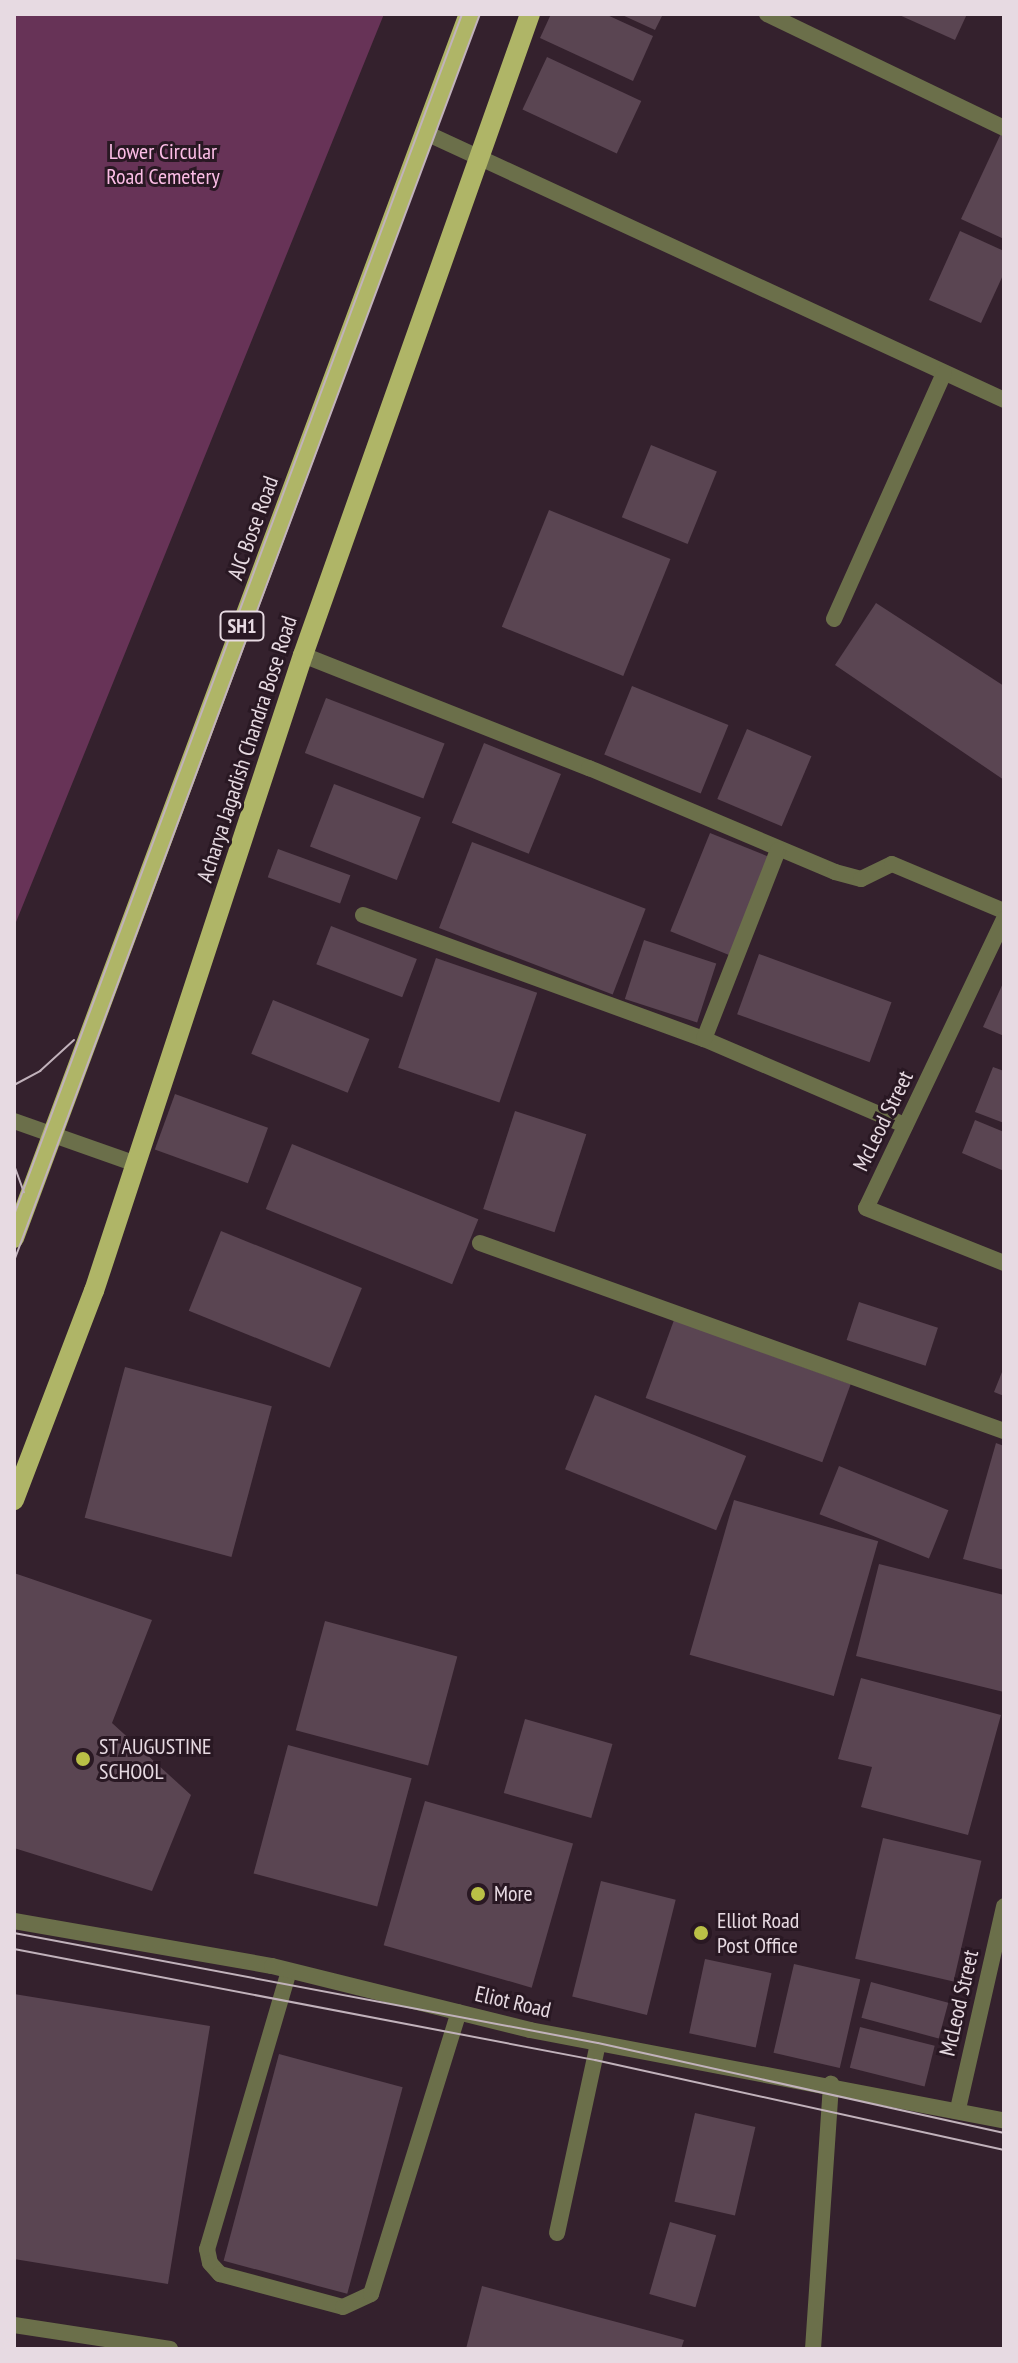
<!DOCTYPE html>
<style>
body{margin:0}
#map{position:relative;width:1018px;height:2363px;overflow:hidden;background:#34212d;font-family:"PT Sans Narrow",sans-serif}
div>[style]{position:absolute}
.green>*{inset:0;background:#673357}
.building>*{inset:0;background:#5a4552;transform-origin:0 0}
.service>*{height:16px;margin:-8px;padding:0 8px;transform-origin:8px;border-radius:8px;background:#6b6f4a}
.minor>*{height:16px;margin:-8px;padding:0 8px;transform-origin:8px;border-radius:8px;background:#6b6f4a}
.tertiary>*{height:16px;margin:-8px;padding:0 8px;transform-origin:8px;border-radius:8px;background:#6b6f4a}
.primary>*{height:20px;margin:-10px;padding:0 10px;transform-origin:10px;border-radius:10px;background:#afb567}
.tram>*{height:2px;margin:-1px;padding:0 1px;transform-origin:1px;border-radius:1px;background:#c1b2bb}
.dots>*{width:22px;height:22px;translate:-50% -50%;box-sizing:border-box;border:4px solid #291823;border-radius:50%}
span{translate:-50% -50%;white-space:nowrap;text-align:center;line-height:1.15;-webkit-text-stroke:6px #291823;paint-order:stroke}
.shield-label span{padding:2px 6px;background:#291823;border:2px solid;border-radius:6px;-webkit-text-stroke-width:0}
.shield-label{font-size:20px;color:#e7dae2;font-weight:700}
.park-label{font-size:22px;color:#fcbde6}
.street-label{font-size:22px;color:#e7dae2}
.poi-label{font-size:22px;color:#e7dae2}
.left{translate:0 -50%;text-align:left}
.frame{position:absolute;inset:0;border:16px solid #e7dae2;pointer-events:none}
</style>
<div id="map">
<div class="green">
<i style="clip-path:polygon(14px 14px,384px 14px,14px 927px)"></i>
</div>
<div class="building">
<i style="clip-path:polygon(551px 14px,605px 14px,653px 36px,633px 81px,540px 38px)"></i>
<i style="clip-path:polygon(620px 14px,663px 14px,655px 30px)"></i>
<i style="clip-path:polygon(897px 14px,967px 14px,955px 40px)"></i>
<i style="left:547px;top:57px;width:104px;height:58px;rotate:25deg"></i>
<i style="clip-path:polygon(1004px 127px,1004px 239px,961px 219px)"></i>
<i style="clip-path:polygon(960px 231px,1004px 251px,1004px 273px,981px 323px,929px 300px)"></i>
<i style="left:651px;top:445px;width:71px;height:78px;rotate:22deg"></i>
<i style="left:549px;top:510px;width:131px;height:126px;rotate:22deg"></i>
<i style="clip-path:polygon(876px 603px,1004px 686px,1004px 780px,835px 665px)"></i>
<i style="left:632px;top:686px;width:104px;height:74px;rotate:22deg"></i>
<i style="left:326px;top:698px;width:127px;height:59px;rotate:21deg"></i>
<i style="left:747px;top:729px;width:70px;height:76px;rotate:23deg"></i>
<i style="left:484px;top:743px;width:83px;height:86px;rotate:22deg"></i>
<i style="left:334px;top:784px;width:93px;height:67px;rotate:21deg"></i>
<i style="left:710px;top:833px;width:64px;height:106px;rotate:22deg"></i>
<i style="left:472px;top:842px;width:186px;height:92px;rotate:21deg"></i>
<i style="left:278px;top:849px;width:77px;height:30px;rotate:20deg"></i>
<i style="left:331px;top:926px;width:92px;height:41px;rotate:21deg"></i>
<i style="left:644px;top:940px;width:76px;height:62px;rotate:18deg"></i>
<i style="left:759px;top:954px;width:141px;height:64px;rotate:20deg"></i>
<i style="left:436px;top:958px;width:107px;height:116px;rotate:19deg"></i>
<i style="clip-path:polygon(1004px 981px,1004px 1036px,983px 1027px)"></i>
<i style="left:273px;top:1000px;width:104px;height:58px;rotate:22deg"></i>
<i style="clip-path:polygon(993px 1067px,1004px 1071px,1004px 1123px,975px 1112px)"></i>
<i style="left:175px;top:1094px;width:99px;height:59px;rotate:20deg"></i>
<i style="left:515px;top:1111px;width:75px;height:103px;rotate:18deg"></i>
<i style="clip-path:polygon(975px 1120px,1004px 1132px,1004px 1171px,962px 1153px)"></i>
<i style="left:292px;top:1144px;width:201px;height:70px;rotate:22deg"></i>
<i style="left:221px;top:1231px;width:152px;height:86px;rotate:22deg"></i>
<i style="left:859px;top:1302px;width:83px;height:40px;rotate:18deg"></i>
<i style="left:674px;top:1320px;width:188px;height:83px;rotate:20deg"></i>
<i style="left:125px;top:1367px;width:152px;height:156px;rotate:15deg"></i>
<i style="clip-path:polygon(1004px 1367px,1004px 1396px,994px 1392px)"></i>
<i style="left:595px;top:1395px;width:163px;height:80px;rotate:22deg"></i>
<i style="clip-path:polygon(996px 1443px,1004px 1446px,1004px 1570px,963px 1559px)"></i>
<i style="left:839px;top:1466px;width:118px;height:52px;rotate:22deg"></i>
<i style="left:734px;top:1500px;width:150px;height:161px;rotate:16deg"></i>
<i style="clip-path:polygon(879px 1564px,1004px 1595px,1004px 1692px,856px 1656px)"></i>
<i style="clip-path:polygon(14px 1573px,152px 1620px,112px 1723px,191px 1795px,152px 1891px,14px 1848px)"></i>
<i style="left:325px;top:1621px;width:137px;height:113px;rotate:15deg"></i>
<i style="clip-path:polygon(861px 1678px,1001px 1715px,968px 1835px,861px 1807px,872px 1767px,838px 1759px)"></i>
<i style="left:525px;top:1719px;width:91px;height:77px;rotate:16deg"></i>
<i style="left:288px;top:1745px;width:128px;height:133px;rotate:15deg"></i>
<i style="left:425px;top:1801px;width:154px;height:150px;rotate:16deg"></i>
<i style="left:883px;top:1838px;width:101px;height:124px;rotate:13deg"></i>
<i style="left:601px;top:1881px;width:77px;height:119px;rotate:14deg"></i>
<i style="left:705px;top:1959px;width:68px;height:76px;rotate:12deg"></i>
<i style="left:794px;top:1964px;width:68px;height:91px;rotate:13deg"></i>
<i style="left:871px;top:1982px;width:80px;height:37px;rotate:15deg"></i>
<i style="clip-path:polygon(14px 1994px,210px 2026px,168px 2284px,14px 2259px)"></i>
<i style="left:860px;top:2027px;width:77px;height:42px;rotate:14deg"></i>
<i style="left:279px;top:2054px;width:128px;height:214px;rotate:15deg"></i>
<i style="left:695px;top:2113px;width:62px;height:91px;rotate:13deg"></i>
<i style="left:670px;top:2222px;width:48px;height:75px;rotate:16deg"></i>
<i style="clip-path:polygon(482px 2286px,684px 2340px,681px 2349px,466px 2349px)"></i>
</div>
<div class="service">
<i style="left:289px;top:1971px;width:290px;rotate:106.4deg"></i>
<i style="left:207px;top:2249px;width:14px;rotate:78deg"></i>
<i style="left:210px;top:2263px;width:15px;rotate:48deg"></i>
<i style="left:220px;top:2274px;width:127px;rotate:15deg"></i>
<i style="left:343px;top:2307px;width:31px;rotate:-25deg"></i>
<i style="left:371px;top:2294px;width:295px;rotate:-72.7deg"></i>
<i style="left:557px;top:2233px;width:194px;rotate:-77.8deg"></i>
<i style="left:14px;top:2325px;width:158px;rotate:8.7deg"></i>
<i style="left:813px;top:2349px;width:266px;rotate:-86.1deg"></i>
</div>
<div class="minor">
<i style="left:767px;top:14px;width:263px;rotate:25.7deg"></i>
<i style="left:426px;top:133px;width:637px;rotate:24.79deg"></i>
<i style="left:834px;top:619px;width:269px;rotate:-65.9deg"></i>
<i style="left:303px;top:655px;width:308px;rotate:21.6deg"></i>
<i style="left:589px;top:768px;width:267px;rotate:22.9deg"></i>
<i style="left:835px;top:872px;width:27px;rotate:15deg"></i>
<i style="left:861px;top:879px;width:34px;rotate:-26deg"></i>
<i style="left:892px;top:864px;width:121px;rotate:22.8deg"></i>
<i style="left:363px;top:915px;width:363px;rotate:20deg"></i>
<i style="left:704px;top:1039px;width:219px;rotate:23.2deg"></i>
<i style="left:1004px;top:919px;width:320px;rotate:115.5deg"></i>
<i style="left:866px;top:1208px;width:149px;rotate:21.7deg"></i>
<i style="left:704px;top:1039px;width:203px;rotate:-68.6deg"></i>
<i style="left:480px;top:1243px;width:557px;rotate:19.74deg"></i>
<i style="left:958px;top:2109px;width:208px;rotate:-77.2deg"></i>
</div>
<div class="tertiary">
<i style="left:14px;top:1121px;width:129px;rotate:19.4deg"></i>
<i style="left:14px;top:1921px;width:262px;rotate:9.9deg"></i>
<i style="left:272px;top:1966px;width:266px;rotate:13.9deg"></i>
<i style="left:530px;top:2030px;width:482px;rotate:10.8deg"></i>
</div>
<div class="primary">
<i style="left:14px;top:1238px;width:1306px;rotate:-69.61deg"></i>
<i style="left:14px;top:1500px;width:224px;rotate:-69.1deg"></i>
<i style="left:94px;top:1291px;width:669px;rotate:-71.81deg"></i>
<i style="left:303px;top:655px;width:680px;rotate:-70.5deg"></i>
</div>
<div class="tram">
<i style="left:14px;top:1085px;width:30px;rotate:-28deg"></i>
<i style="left:40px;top:1071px;width:46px;rotate:-42.4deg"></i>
<i style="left:14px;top:1165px;width:29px;rotate:70deg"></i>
<i style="left:14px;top:1215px;width:1282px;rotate:-69.54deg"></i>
<i style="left:14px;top:1261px;width:1331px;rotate:-69.51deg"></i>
<i style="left:14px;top:1933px;width:594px;rotate:10.67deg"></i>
<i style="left:598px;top:2043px;width:416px;rotate:12.5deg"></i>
<i style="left:14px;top:1949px;width:592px;rotate:10.82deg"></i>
<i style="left:595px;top:2060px;width:419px;rotate:12.4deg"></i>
</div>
<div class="dots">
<i style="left:83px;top:1759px;background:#bac046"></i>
<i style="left:478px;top:1894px;background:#bac046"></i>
<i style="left:701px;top:1933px;background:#bac046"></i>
</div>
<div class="shield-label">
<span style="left:242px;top:626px">SH1</span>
</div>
<div class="park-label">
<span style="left:163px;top:164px">Lower Circular<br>Road Cemetery</span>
</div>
<div class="street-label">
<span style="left:253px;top:528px;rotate:-70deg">AJC Bose Road</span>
<span style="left:247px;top:749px;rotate:-72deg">Acharya Jagadish Chandra Bose Road</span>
<span style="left:883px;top:1121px;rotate:-64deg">McLeod Street</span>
<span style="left:513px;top:2002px;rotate:13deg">Eliot Road</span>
<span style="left:959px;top:2003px;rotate:-77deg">McLeod Street</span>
</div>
<div class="poi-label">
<span class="left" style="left:99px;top:1759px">ST AUGUSTINE<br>SCHOOL</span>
<span class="left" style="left:494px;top:1894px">More</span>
<span class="left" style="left:717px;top:1933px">Elliot Road<br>Post Office</span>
</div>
<div class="frame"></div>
</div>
